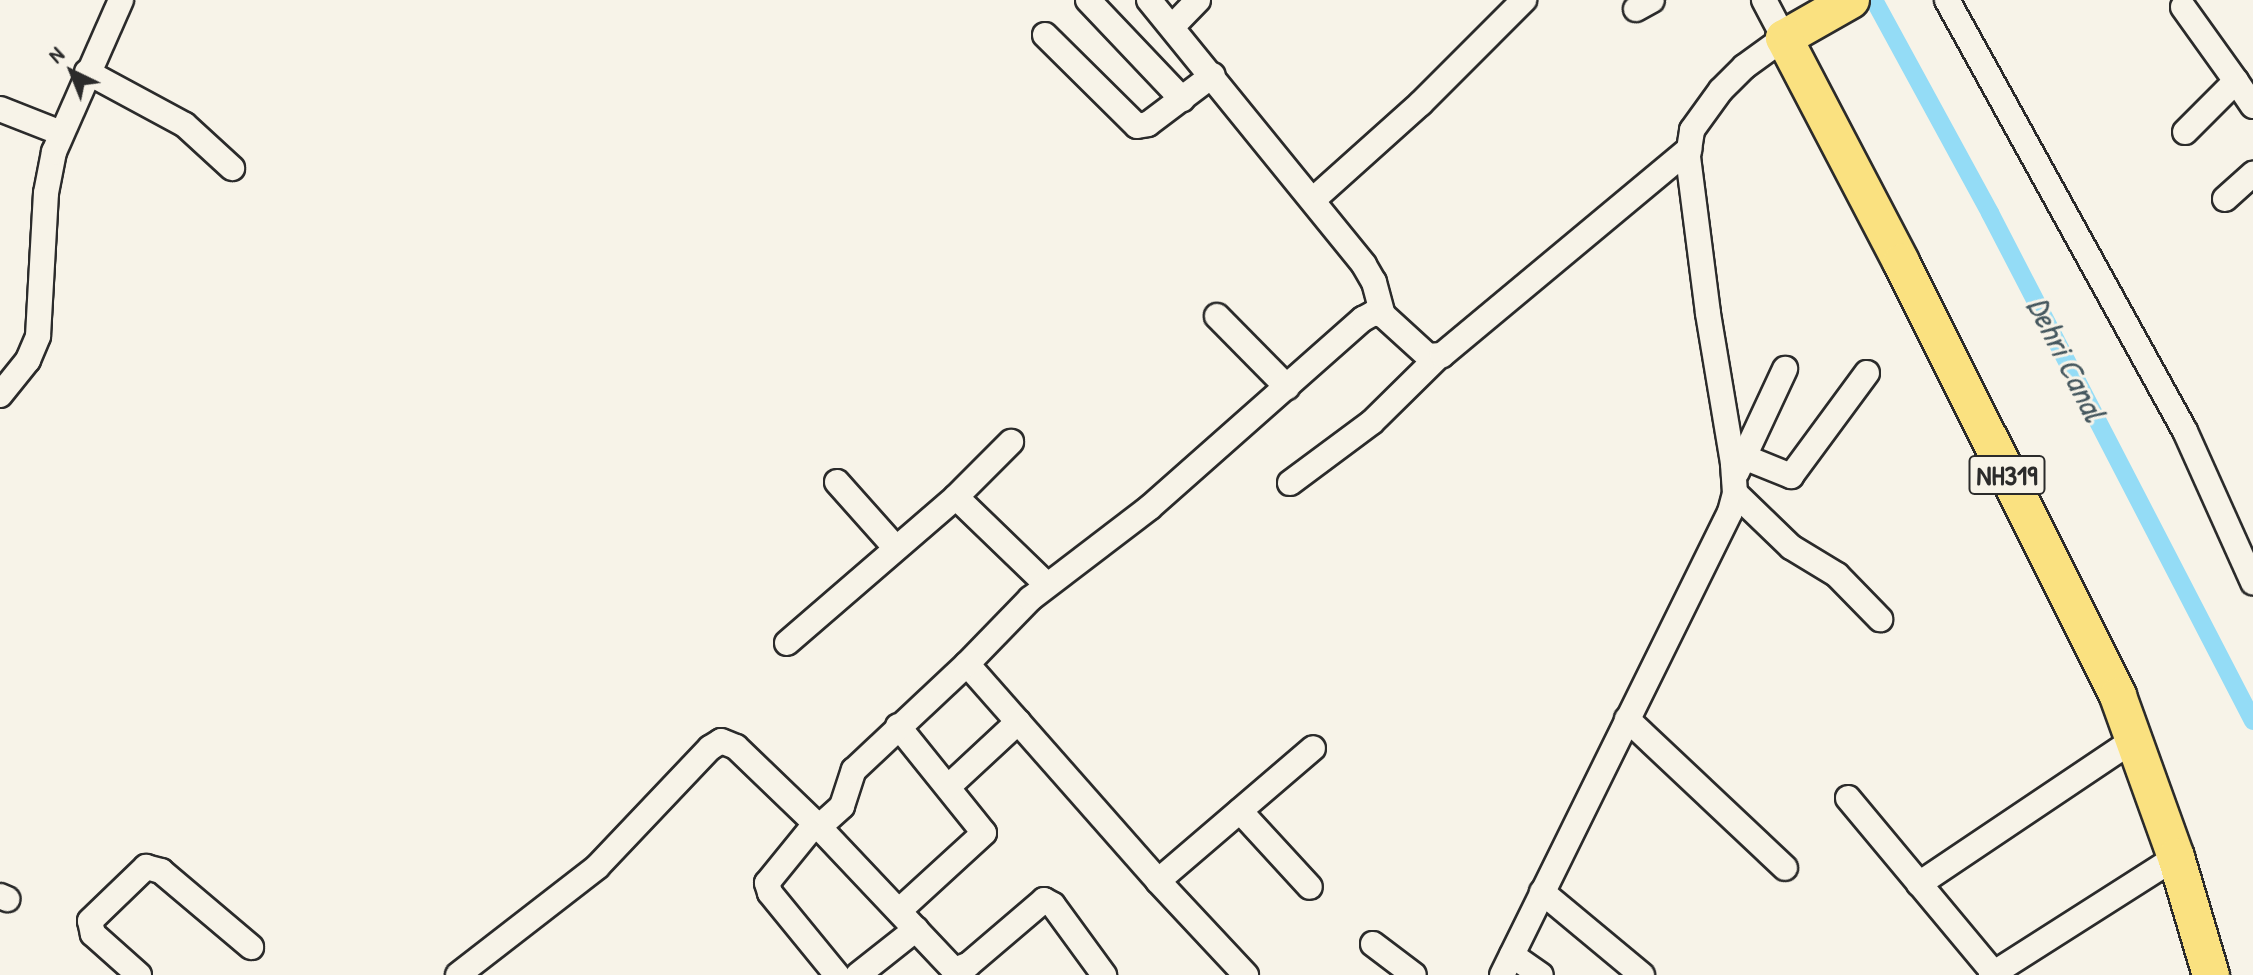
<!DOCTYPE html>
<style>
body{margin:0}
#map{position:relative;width:2253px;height:975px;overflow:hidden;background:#f7f3e8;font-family:"Patrick Hand",sans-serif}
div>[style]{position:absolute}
.canal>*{height:18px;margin:-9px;padding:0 9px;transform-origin:9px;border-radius:9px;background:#94dcf6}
.roads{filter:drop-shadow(2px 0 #2b2b2b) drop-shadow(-2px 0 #2b2b2b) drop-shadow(0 2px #2b2b2b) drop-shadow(0 -2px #2b2b2b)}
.minor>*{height:24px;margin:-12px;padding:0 12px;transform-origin:12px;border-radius:12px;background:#f7f3e8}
.highway>*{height:36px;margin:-18px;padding:0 18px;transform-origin:18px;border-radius:18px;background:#fae180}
span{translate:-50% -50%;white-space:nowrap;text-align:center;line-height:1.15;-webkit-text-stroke:6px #f7f3e8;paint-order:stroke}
.shield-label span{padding:2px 6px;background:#f7f3e8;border:2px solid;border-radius:6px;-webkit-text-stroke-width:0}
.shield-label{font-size:28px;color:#2b2b2b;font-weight:700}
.water-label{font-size:32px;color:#45575e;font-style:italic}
.north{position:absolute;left:32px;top:32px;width:80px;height:80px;-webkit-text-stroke:6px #f7f3e8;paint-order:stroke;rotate:317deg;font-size:22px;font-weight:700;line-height:32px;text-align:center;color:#2b2b2b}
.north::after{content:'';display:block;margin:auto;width:28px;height:36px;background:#2b2b2b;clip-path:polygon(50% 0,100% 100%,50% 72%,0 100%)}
</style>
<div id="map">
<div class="canal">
<i style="left:1874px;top:0;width:243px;rotate:61.4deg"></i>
<i style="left:1990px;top:213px;width:572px;rotate:62.63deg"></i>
</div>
<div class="roads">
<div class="minor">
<i style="left:1088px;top:0;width:137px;rotate:46.5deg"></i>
<i style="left:1149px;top:0;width:341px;rotate:50.9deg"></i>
<i style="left:1364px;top:265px;width:20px;rotate:60deg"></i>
<i style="left:1374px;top:282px;width:34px;rotate:75deg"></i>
<i style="left:1947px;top:0;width:492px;rotate:61.1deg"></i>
<i style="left:2185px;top:431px;width:166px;rotate:65.8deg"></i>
<i style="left:2183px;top:7px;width:91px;rotate:54.4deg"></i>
<i style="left:2236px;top:81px;width:72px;rotate:135deg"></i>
<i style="left:1636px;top:9px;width:18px;rotate:-29deg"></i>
<i style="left:1173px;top:26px;width:36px;rotate:-46deg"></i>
<i style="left:1045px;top:35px;width:129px;rotate:44.7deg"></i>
<i style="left:1137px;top:126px;width:11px;rotate:-10deg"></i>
<i style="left:1148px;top:124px;width:81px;rotate:-37deg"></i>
<i style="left:87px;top:72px;width:111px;rotate:28.4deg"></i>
<i style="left:185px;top:125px;width:64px;rotate:42.5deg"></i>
<i style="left:2236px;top:81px;width:30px;rotate:56deg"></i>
<i style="left:0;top:109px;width:66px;rotate:21.5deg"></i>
<i style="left:1314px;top:199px;width:144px;rotate:-41.9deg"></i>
<i style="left:1421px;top:103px;width:146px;rotate:-45deg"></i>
<i style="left:2225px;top:199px;width:38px;rotate:-42deg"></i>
<i style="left:1217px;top:316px;width:100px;rotate:45.4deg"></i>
<i style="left:0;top:395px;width:45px;rotate:-51.3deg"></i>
<i style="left:28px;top:360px;width:26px;rotate:-67deg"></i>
<i style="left:38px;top:336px;width:143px;rotate:-86.8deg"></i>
<i style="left:46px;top:193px;width:42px;rotate:-79deg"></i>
<i style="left:54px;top:152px;width:166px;rotate:-66.2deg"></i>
<i style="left:1744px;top:457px;width:51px;rotate:22deg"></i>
<i style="left:1791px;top:476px;width:128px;rotate:-53.6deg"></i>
<i style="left:1737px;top:472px;width:114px;rotate:-65deg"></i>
<i style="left:837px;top:482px;width:86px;rotate:48.3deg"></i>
<i style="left:1290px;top:483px;width:102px;rotate:-36.6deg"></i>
<i style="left:1372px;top:422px;width:93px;rotate:-44.6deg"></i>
<i style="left:1735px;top:493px;width:78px;rotate:44deg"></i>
<i style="left:1791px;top:547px;width:54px;rotate:31.3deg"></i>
<i style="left:1837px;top:575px;width:62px;rotate:45.7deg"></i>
<i style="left:956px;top:497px;width:125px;rotate:44deg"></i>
<i style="left:787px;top:643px;width:223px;rotate:-40.8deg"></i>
<i style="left:956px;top:497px;width:78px;rotate:-45deg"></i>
<i style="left:967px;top:664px;width:289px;rotate:48.6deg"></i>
<i style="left:1158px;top:881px;width:129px;rotate:46.9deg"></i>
<i style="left:1627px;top:719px;width:217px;rotate:43.3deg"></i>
<i style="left:898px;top:726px;width:137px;rotate:51.2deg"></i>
<i style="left:984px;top:833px;width:115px;rotate:137.5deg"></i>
<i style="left:948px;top:787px;width:96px;rotate:-42.9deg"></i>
<i style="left:1848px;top:798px;width:228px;rotate:50.2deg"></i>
<i style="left:1240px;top:811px;width:103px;rotate:47.4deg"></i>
<i style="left:815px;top:824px;width:76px;rotate:129.1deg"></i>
<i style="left:767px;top:883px;width:10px;rotate:73deg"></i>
<i style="left:770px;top:893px;width:106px;rotate:50.7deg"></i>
<i style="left:819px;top:827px;width:31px;rotate:-42deg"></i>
<i style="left:842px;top:806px;width:38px;rotate:-72deg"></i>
<i style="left:854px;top:770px;width:155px;rotate:-43.2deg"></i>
<i style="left:967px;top:664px;width:91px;rotate:-45.9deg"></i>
<i style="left:1030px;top:599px;width:150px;rotate:-37.4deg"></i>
<i style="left:1149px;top:508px;width:286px;rotate:-41.5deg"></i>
<i style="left:1363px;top:319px;width:13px;rotate:-29deg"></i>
<i style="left:1374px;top:313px;width:9px;rotate:13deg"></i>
<i style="left:1383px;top:315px;width:61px;rotate:42.3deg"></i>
<i style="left:1428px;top:356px;width:14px;rotate:-4deg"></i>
<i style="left:1442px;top:355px;width:322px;rotate:-39.8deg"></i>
<i style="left:1158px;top:881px;width:204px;rotate:-40.6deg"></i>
<i style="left:1919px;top:884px;width:260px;rotate:-33.9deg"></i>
<i style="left:1542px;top:892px;width:130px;rotate:39.7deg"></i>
<i style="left:0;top:896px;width:8px;rotate:23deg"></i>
<i style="left:1373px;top:944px;width:51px;rotate:37.1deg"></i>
<i style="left:1512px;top:955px;width:35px;rotate:35deg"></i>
<i style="left:139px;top:975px;width:62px;rotate:-138.3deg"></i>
<i style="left:93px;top:934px;width:13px;rotate:-103deg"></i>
<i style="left:90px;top:921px;width:78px;rotate:-44deg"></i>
<i style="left:146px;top:867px;width:16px;rotate:15deg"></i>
<i style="left:161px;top:871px;width:118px;rotate:40.2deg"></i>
<i style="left:458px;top:975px;width:176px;rotate:-37.8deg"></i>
<i style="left:597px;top:867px;width:164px;rotate:-46.5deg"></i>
<i style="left:710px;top:748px;width:13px;rotate:-32deg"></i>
<i style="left:721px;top:741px;width:16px;rotate:22deg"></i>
<i style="left:736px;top:747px;width:115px;rotate:43.9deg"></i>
<i style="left:819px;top:827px;width:197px;rotate:46.6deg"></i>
<i style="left:954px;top:970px;width:15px;rotate:-20deg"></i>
<i style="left:968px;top:965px;width:100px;rotate:-40.5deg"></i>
<i style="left:1044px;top:900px;width:10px;rotate:29deg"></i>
<i style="left:1053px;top:905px;width:87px;rotate:53.9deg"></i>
<i style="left:858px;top:975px;width:74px;rotate:-38.4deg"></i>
<i style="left:1502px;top:975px;width:516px;rotate:-63.78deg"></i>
<i style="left:1730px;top:512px;width:20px;rotate:-75deg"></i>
<i style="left:1735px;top:493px;width:30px;rotate:-94deg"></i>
<i style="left:1733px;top:463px;width:152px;rotate:-99.5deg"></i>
<i style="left:1708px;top:313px;width:158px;rotate:-97.3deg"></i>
<i style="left:1688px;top:156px;width:26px;rotate:-81deg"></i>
<i style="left:1692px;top:130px;width:49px;rotate:-54.1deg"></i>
<i style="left:1721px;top:90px;width:33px;rotate:-45deg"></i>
<i style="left:1744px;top:67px;width:49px;rotate:-35.9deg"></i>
<i style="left:1784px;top:38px;width:43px;rotate:-117.8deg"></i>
<i style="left:1991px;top:975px;width:219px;rotate:-32.5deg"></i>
</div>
<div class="highway">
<i style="left:1851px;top:0;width:77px;rotate:150.4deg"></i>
<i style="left:1784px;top:38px;width:253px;rotate:62.4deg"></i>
<i style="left:1901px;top:262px;width:485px;rotate:63.4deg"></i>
<i style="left:2118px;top:696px;width:171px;rotate:70.2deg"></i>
<i style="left:2176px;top:857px;width:123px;rotate:73.5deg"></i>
</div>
</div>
<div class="shield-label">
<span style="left:2007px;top:475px">NH319</span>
</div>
<div class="water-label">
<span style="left:2066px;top:359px;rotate:63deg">Dehri Canal</span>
</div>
<div class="north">N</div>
</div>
